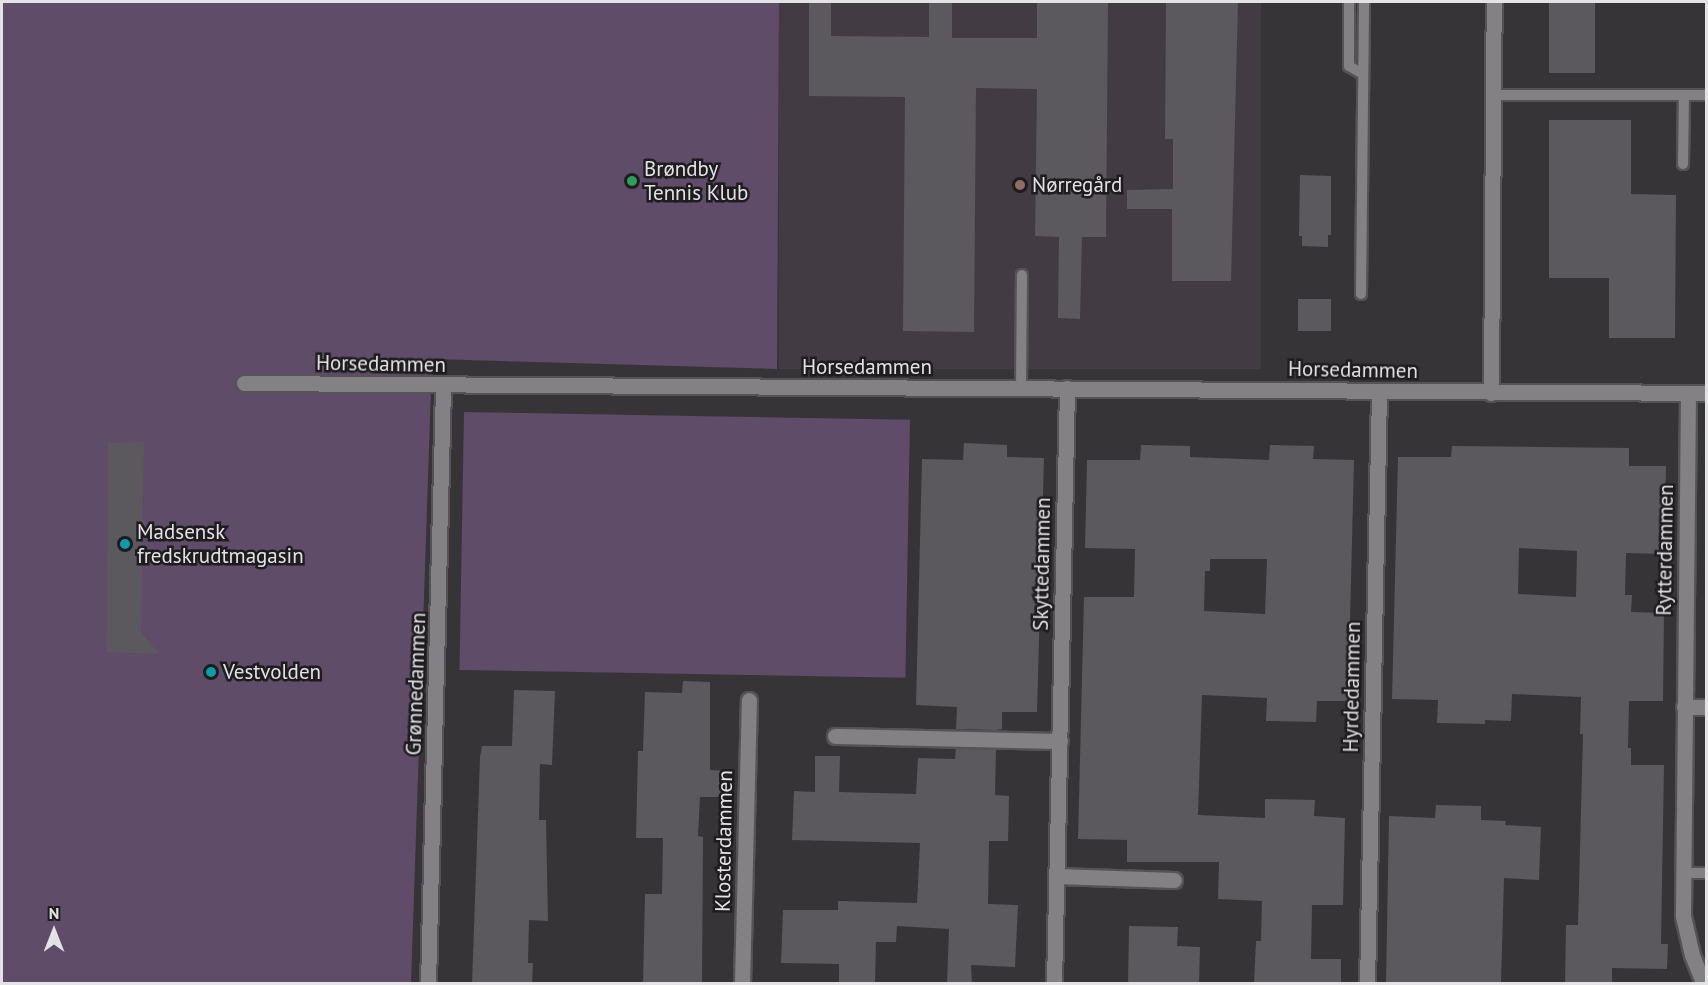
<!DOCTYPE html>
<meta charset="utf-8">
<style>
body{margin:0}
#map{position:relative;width:1708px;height:985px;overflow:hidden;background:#373438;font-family:"PT Sans",sans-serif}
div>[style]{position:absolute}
.built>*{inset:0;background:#423b44;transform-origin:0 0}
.green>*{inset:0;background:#5f4c68;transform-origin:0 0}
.building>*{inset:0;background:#5b595d;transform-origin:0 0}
.roads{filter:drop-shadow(2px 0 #555356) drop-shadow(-2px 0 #555356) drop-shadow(0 2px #555356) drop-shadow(0 -2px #555356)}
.service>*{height:10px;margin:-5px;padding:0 5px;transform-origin:5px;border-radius:5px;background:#848185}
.minor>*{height:15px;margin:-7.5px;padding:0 7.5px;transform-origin:7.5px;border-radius:7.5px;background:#848185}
.dots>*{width:16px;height:16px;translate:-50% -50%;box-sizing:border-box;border:3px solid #1e1c1e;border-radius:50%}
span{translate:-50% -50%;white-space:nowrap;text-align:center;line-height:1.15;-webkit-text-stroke:5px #1e1c1e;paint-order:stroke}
.poi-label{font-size:21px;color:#e3e2e4}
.left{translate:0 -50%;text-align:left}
.street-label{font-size:21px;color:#e3e2e4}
.frame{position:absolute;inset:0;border:3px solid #e3e2e4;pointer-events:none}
.north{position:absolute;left:24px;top:901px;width:60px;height:60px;-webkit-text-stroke:4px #1e1c1e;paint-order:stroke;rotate:0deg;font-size:16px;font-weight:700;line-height:24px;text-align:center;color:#e3e2e4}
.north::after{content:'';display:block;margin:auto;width:21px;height:27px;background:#e3e2e4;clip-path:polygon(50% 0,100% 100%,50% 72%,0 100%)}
</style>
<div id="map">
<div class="built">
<i style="left:779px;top:2px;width:482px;height:367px"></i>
</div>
<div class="green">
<i style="clip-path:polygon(2px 2px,779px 2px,777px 369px,432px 359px,411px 983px,2px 984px)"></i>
<i style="left:464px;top:412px;width:446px;height:258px;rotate:1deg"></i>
</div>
<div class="building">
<i style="clip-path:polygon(809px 2px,831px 2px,831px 36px,929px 37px,929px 2px,952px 2px,952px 38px,1037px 38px,1037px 2px,1108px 2px,1106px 237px,1082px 237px,1080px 319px,1058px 318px,1059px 237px,1035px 236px,1037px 89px,976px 88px,974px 332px,903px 331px,905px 97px,809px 96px)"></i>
<i style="clip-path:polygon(1166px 2px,1238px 2px,1231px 281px,1172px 281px,1172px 209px,1127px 209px,1127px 190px,1173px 189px,1173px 139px,1165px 139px)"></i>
<i style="left:1549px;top:2px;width:46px;height:71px"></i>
<i style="clip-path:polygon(1549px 120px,1631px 120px,1631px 194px,1676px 195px,1675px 338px,1609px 338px,1609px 278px,1549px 278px)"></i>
<i style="clip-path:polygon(1300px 175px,1331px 176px,1331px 235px,1328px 235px,1328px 247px,1302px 246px,1302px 236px,1299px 236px)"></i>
<i style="left:1298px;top:299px;width:33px;height:32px"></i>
<i style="clip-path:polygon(144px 442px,141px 633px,160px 654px,107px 652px,108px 443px)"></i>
<i style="clip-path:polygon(964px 443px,1007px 445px,1007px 457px,1044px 458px,1037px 712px,1002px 712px,1002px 729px,996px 730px,956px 729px,957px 707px,916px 705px,922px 459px,963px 460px)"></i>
<i style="clip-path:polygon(evenodd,1141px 445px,1190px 446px,1190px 457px,1269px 460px,1270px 445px,1314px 446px,1313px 459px,1354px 460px,1348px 701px,1317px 701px,1316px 722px,1266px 721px,1267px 698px,1202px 695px,1198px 815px,1265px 818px,1265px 799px,1315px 800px,1314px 816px,1345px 818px,1343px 905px,1312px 905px,1311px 959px,1341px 959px,1341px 984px,1254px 984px,1256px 941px,1261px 941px,1262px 901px,1218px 899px,1219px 862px,1127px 862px,1127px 840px,1078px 839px,1084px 597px,1134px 597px,1135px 549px,1085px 548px,1087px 460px,1140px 460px,1141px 445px,1210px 559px,1267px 559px,1265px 614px,1204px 611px,1205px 571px,1210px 571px,1210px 559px)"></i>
<i style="clip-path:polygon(evenodd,1452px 446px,1629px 448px,1629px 466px,1666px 466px,1664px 554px,1626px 553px,1625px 595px,1632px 595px,1631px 612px,1664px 613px,1663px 701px,1629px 701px,1628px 748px,1631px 748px,1631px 765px,1664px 765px,1661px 944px,1668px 944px,1667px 969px,1612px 968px,1612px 984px,1565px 984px,1566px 925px,1578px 925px,1583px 734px,1580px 734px,1581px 697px,1512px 694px,1511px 721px,1485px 720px,1485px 724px,1437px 723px,1438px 700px,1392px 699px,1398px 457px,1451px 457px,1452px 446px,1519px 548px,1577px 551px,1576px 597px,1518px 594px,1519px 548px)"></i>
<i style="clip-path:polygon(683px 681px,710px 682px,710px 770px,727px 771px,726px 797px,700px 797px,698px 836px,703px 837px,702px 984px,643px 984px,645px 894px,662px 894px,663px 838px,636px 838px,638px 751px,643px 751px,645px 692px,682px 693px)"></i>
<i style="clip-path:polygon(514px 690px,555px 691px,552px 765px,540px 764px,539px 820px,546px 820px,548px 921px,529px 920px,528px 963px,533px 963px,532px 984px,472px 984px,480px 757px,482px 746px,512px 746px)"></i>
<i style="clip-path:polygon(956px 748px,996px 749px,995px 795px,1009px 796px,1008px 841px,989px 841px,988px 904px,1018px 905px,1015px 967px,971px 965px,972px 984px,947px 984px,949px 929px,897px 926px,896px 942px,876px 942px,875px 984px,839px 984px,839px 964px,781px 963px,783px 910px,838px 910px,838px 901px,917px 903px,920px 843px,792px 840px,794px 791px,815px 792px,815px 756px,840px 756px,839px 792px,916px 794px,918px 758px,955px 759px)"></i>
<i style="clip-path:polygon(1436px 805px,1481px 806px,1481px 820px,1506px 821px,1505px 825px,1541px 827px,1539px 880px,1504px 878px,1501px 982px,1386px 984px,1389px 816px,1435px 818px)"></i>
<i style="clip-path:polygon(1129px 926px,1178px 927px,1177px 946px,1200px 947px,1199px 984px,1128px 984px)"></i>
</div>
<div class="roads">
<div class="service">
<i style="left:1349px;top:2px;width:64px;rotate:90deg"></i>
<i style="left:1349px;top:66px;width:16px;rotate:30deg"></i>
<i style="left:1493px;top:95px;width:213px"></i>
<i style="left:1683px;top:164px;width:69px;rotate:-89.2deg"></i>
<i style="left:1361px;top:294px;width:292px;rotate:-89.4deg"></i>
<i style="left:1021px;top:387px;width:112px;rotate:-89.5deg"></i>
<i style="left:1683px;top:873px;width:23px"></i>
</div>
<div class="minor">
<i style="left:244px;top:383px;width:1462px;rotate:0.39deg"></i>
<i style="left:1491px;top:393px;width:391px;rotate:-89.6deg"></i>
<i style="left:1688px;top:393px;width:523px;rotate:90.55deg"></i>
<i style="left:1683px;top:916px;width:40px;rotate:77deg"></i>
<i style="left:1692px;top:955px;width:31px;rotate:68deg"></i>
<i style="left:1684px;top:707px;width:22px"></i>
<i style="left:835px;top:736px;width:225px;rotate:1.3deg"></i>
<i style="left:1057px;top:876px;width:117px;rotate:2deg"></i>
<i style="left:428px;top:984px;width:598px;rotate:-88.56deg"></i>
<i style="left:742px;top:984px;width:284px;rotate:-88.6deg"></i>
<i style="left:1054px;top:984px;width:596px;rotate:-88.75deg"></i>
<i style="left:1367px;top:984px;width:593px;rotate:-88.84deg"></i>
</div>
</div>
<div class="dots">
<i style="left:632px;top:181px;background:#2e9e5b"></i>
<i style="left:1020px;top:185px;background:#8d6e63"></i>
<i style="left:125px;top:544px;background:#0f9aa8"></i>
<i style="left:211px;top:672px;background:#0f9aa8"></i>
</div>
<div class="poi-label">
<span class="left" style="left:644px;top:181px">Brøndby<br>Tennis Klub</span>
<span class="left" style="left:1032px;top:185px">Nørregård</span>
<span class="left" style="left:137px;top:544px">Madsensk<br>fredskrudtmagasin</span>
<span class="left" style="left:223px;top:672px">Vestvolden</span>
</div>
<div class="street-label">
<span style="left:381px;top:364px;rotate:1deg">Horsedammen</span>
<span style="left:867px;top:367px">Horsedammen</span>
<span style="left:1353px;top:370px;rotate:1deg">Horsedammen</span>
<span style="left:1665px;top:550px;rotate:-89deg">Rytterdammen</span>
<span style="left:1042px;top:564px;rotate:-89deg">Skyttedammen</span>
<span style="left:416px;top:684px;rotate:-88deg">Grønnedammen</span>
<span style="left:1352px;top:687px;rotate:-89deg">Hyrdedammen</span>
<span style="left:724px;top:841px;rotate:-89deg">Klosterdammen</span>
</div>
<div class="frame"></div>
<div class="north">N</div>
</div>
